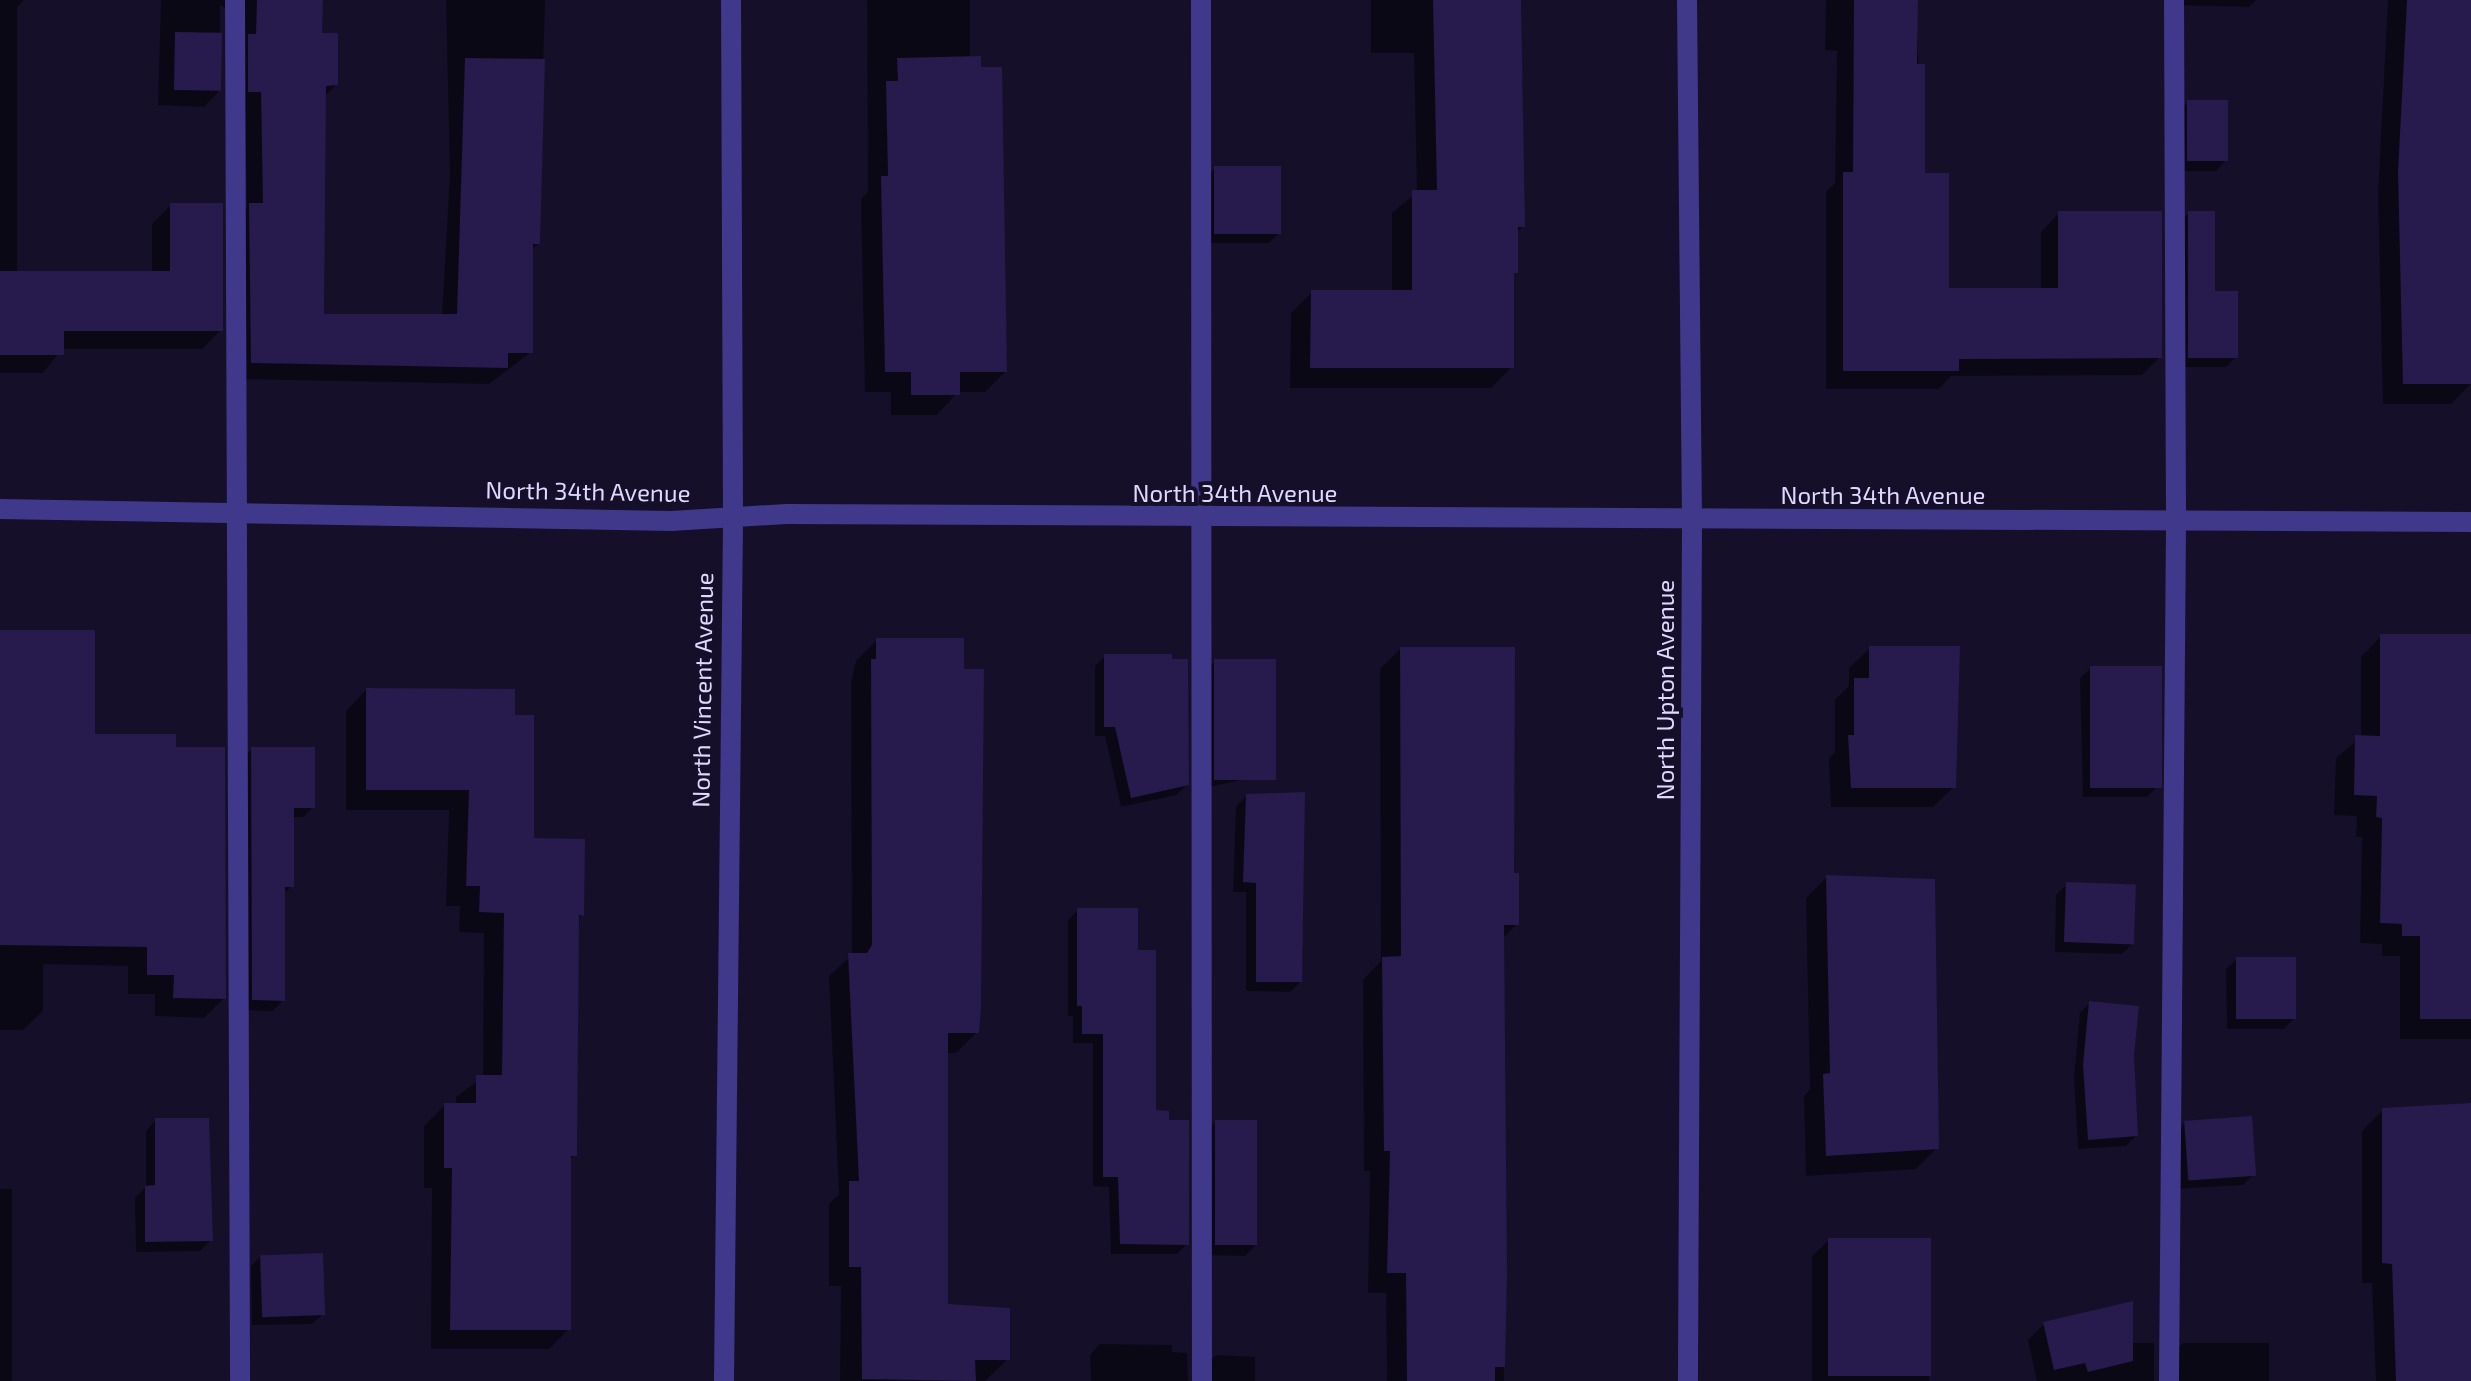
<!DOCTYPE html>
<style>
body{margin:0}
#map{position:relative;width:2471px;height:1381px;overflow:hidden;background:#150f2a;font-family:"Exo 2",sans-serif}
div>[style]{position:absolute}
.shadow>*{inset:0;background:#0007;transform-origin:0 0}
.building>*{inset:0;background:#271a4c;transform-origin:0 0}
.service>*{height:20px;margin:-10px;padding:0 10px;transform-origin:10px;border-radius:10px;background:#40388b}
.minor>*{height:20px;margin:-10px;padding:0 10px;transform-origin:10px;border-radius:10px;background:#40388b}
span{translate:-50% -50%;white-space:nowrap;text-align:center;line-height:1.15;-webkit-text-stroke:8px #150f2a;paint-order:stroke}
.street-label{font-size:24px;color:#dfd9ff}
</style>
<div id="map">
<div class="shadow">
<i style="clip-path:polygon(0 0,24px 0,17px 7px,17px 273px,152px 273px,152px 224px,171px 205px,221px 330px,202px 349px,62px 349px,43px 373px,0 373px)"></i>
<i style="clip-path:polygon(161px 0,302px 0,336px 85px,324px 97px,322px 316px,442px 316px,450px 174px,446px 0,545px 0,538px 244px,531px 250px,531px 352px,489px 384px,235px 379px,233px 221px,247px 207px,245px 108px,231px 11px,220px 5px,220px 90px,204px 107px,158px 105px)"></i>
<i style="clip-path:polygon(867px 0,970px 0,970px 58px,1005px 372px,985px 392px,958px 392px,937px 415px,891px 415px,891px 392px,865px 392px,861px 199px,868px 192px)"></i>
<i style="clip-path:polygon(1371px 0,1516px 0,1519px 83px,1523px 83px,1523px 226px,1516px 233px,1516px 272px,1512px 277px,1512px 367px,1491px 388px,1290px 388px,1291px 313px,1312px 292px,1392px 292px,1392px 213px,1417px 192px,1414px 53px,1371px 53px)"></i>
<i style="clip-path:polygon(1826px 0,1916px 0,1923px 175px,1947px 290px,2041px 290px,2041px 232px,2059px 213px,2160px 357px,2142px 375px,1951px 376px,1939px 389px,1826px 389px,1826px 192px,1835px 183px,1837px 51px,1825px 50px)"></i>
<i style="clip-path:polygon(2169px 0,2256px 0,2249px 7px,2175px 5px)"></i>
<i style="clip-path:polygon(2388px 0,2471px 0,2471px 384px,2451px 404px,2383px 404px,2378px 194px)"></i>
<i style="clip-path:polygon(2188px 102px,2226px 160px,2216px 171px,2178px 171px,2178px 113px)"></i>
<i style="clip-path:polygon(1215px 168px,1279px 233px,1269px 243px,1205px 243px,1205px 179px)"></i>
<i style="clip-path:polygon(2189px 213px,2236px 357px,2226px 367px,2179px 367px,2178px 224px)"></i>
<i style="clip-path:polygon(0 632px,93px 736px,174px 749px,224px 998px,204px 1018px,155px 1016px,155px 994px,128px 994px,128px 966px,43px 964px,43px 1011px,23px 1030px,0 1030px)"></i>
<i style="clip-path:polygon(2381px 636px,2471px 636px,2471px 1039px,2400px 1039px,2400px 956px,2382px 956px,2382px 944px,2360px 943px,2362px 837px,2356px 837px,2357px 816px,2334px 815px,2336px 758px,2361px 737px,2361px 657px)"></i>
<i style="clip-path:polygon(877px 640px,977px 1032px,956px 1053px,946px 1053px,946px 1306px,1008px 1359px,985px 1381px,840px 1381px,841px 1286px,829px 1286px,829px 1204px,839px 1194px,829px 976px,852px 955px,851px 682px,856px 661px)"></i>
<i style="clip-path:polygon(1870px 648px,1954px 787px,1933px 807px,1831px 807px,1829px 758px,1835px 752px,1835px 700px,1849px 686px,1849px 668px)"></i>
<i style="clip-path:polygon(1400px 649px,1512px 875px,1517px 924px,1502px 939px,1504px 1381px,1387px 1381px,1386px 1293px,1368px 1293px,1370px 1171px,1364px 1171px,1363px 980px,1381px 961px,1380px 669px)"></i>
<i style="clip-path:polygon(1105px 656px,1187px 785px,1176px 795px,1121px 807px,1105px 736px,1095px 736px,1095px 666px)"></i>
<i style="clip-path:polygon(1215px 661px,1274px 765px,1264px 775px,1205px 788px,1205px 672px)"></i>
<i style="clip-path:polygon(2091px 668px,2157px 787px,2147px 797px,2083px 797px,2080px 678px)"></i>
<i style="clip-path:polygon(366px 690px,513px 717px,532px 840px,582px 915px,577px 920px,575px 1155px,569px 1160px,569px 1329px,549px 1349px,431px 1349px,432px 1188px,424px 1188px,424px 1126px,445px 1105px,456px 1105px,456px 1097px,483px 1077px,484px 933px,459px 932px,460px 906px,446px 906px,449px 810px,346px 810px,346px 711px)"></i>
<i style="clip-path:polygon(252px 749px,313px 807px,303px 817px,292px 817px,292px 886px,283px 894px,283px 1000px,273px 1011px,242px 1010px,241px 759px)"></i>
<i style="clip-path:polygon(1246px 796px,1300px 982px,1290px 992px,1246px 991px,1246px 892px,1233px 892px,1236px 807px)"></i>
<i style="clip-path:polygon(1827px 877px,1937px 1148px,1916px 1169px,1806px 1176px,1804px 1096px,1810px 1089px,1806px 898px)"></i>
<i style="clip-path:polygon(2066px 885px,2132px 944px,2122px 954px,2055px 952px,2056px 895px)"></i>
<i style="clip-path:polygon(1078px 910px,1136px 952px,1154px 1112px,1187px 1244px,1177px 1254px,1111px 1254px,1109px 1187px,1093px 1186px,1093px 1043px,1073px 1043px,1073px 1016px,1068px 1016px,1068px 920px)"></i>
<i style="clip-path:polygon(2237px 959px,2294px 1018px,2284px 1029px,2227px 1029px,2226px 969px)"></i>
<i style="clip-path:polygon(2090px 1003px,2132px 1055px,2136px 1136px,2126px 1146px,2078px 1149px,2074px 1076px,2080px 1013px)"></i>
<i style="clip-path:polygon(2471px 1105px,2471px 1381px,2376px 1381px,2372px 1283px,2362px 1283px,2362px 1131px,2383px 1110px)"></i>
<i style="clip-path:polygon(156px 1120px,211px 1240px,200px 1251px,136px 1252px,135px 1198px,146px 1187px,146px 1131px)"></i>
<i style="clip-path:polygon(1216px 1122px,1255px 1246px,1245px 1256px,1205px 1255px,1205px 1133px)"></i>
<i style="clip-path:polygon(2185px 1122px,2253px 1175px,2243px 1185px,2174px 1189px,2175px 1133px)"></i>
<i style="left:0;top:1189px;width:12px;height:192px"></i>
<i style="clip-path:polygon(1829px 1240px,1929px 1240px,1929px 1381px,1812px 1381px,1812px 1256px)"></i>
<i style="clip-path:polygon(261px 1256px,323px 1314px,312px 1324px,252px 1325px,251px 1266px)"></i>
<i style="clip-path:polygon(2044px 1324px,2131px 1343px,2154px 1343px,2154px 1381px,2037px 1381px,2028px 1340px)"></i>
<i style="clip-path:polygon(2183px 1343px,2269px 1343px,2269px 1381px,2167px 1381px,2167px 1360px)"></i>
<i style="clip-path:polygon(1100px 1344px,1172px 1345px,1172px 1352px,1187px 1353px,1188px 1381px,1091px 1381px,1090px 1355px)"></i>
<i style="clip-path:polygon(1216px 1355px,1255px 1357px,1255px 1381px,1205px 1381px,1206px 1365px)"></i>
</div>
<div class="building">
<i style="clip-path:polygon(257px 0,323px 0,322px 33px,338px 33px,338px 85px,326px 86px,324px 314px,457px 314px,465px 58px,545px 59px,540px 244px,533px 244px,533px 353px,508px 353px,508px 368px,251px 363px,249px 203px,263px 203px,261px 92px,248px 92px,248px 34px,256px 34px)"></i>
<i style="clip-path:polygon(1433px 0,1521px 0,1525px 227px,1518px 227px,1518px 273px,1514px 273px,1514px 368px,1310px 368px,1311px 290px,1412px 290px,1412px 190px,1437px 190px)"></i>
<i style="clip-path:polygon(1854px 0,1918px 0,1917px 64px,1925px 64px,1925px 173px,1949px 173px,1949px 288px,2058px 288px,2058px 211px,2162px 211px,2162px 358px,1959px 359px,1959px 371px,1843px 371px,1843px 172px,1853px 172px)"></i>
<i style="clip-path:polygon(2407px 0,2471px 0,2471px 384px,2403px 384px,2398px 172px)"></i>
<i style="left:175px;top:32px;width:47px;height:58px;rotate:1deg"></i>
<i style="clip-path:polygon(981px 56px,981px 67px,1002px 67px,1007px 372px,960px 372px,960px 395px,911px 395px,911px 372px,885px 372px,881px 176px,888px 176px,886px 81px,898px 81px,897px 58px)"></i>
<i style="left:2187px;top:100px;width:41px;height:61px"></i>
<i style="left:1214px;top:166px;width:67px;height:68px"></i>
<i style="clip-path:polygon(170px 203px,223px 203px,223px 331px,64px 331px,64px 355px,0 355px,0 271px,170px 271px)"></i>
<i style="clip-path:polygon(2188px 211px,2215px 211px,2215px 291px,2238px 291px,2238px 358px,2188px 358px)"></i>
<i style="clip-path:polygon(0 630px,95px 630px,95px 734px,176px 734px,176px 747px,225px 747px,226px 999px,173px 998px,174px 975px,147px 975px,147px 947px,0 945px)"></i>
<i style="clip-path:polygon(2380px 634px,2471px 634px,2471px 1019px,2420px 1019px,2420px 936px,2402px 936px,2402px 924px,2380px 923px,2382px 818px,2376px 817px,2377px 796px,2354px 795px,2355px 735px,2380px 736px)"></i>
<i style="clip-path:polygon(876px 638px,964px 638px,964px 669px,984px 669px,981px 1006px,979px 1033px,948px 1033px,948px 1304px,1010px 1308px,1010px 1360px,975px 1360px,976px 1381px,862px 1379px,861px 1267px,849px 1267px,849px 1181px,859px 1181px,848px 953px,867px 953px,872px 945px,871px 659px,876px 659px)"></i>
<i style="clip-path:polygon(1869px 646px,1960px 646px,1956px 788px,1851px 788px,1848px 735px,1854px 735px,1854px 678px,1869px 678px)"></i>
<i style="clip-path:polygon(1400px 647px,1515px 647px,1514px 873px,1519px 873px,1519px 925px,1504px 925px,1507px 1274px,1505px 1367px,1495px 1367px,1495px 1381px,1407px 1381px,1406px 1273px,1387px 1273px,1390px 1151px,1384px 1151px,1382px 957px,1401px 956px)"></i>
<i style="clip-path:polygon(1104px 654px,1172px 654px,1172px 659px,1188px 659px,1189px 785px,1131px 798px,1115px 727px,1104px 727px)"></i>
<i style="left:1214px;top:659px;width:62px;height:121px"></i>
<i style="left:2090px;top:666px;width:72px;height:122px"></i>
<i style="clip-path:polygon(366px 688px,515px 689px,515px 715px,534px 715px,534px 838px,585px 839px,584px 916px,579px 915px,577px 1156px,571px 1156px,571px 1330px,450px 1330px,452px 1168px,444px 1168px,444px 1103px,476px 1103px,476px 1075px,502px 1075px,504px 913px,479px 912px,480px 886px,466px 886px,469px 790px,366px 790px)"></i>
<i style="clip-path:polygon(251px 747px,315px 747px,315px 808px,294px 808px,294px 887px,285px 887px,285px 1001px,252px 1000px)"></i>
<i style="clip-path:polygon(1305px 792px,1302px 982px,1256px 982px,1256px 883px,1243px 882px,1246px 794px)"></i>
<i style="clip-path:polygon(1826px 875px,1935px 879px,1939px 1149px,1826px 1156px,1823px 1074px,1830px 1073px)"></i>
<i style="left:2066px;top:882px;width:70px;height:60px;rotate:2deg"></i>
<i style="clip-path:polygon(1077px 908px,1138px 908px,1138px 950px,1156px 950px,1156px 1110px,1169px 1111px,1169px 1120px,1189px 1120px,1189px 1245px,1120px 1244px,1118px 1177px,1103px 1177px,1103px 1034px,1082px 1034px,1082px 1006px,1077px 1006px)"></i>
<i style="left:2236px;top:957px;width:60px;height:62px"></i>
<i style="clip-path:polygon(2089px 1001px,2139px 1006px,2134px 1055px,2138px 1136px,2088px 1140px,2083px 1065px)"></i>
<i style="clip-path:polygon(2471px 1103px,2471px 1381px,2396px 1381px,2392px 1264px,2382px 1263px,2382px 1108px)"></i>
<i style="left:2252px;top:1116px;width:60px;height:68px;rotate:86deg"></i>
<i style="clip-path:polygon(155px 1118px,209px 1118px,213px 1241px,145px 1242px,145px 1186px,155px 1185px)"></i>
<i style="left:1215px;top:1120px;width:42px;height:125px"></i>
<i style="left:1828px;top:1238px;width:103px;height:138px"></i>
<i style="left:323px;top:1253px;width:62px;height:63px;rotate:88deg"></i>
<i style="clip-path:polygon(2133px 1301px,2133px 1361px,2088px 1372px,2085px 1363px,2054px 1370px,2043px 1322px)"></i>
</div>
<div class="service">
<i style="left:235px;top:0;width:1381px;rotate:89.79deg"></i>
<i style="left:1201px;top:0;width:1381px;rotate:89.96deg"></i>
<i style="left:2169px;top:1381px;width:860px;rotate:-89.53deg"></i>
<i style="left:2176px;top:521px;width:521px;rotate:-90.22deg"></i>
</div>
<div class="minor">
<i style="left:1687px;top:0;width:520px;rotate:89.45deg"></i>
<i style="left:1692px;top:520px;width:861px;rotate:90.27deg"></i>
<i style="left:0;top:509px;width:671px;rotate:1.02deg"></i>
<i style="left:671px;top:521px;width:116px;rotate:-3.5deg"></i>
<i style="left:787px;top:514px;width:1684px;rotate:0.27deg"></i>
<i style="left:724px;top:1381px;width:866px;rotate:-89.4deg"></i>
<i style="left:733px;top:515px;width:515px;rotate:-90.22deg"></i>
</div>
<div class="street-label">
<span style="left:588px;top:491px;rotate:1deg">North 34th Avenue</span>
<span style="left:1235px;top:493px">North 34th Avenue</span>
<span style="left:1883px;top:495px">North 34th Avenue</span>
<span style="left:702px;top:690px;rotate:-89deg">North Vincent Avenue</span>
<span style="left:1665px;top:690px;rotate:-90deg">North Upton Avenue</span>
</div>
</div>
